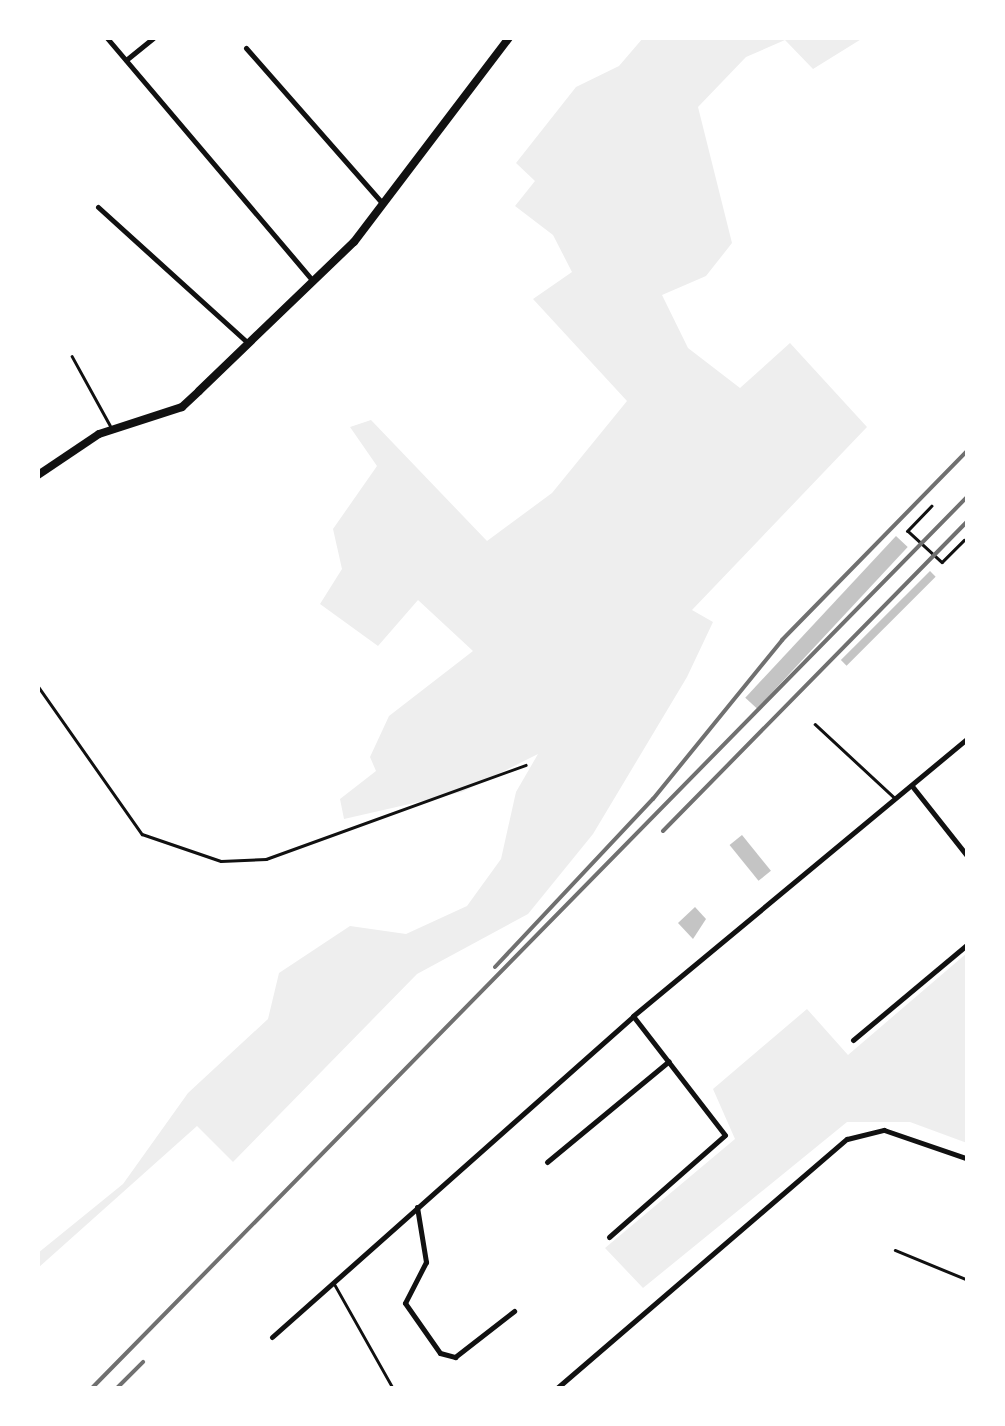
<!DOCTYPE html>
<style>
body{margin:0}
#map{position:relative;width:1005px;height:1426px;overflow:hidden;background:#fff;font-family:Helvetica,sans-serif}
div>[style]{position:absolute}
.green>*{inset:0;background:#eee}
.building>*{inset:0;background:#c4c4c4;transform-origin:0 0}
.path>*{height:2.5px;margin:-1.25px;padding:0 1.25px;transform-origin:1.25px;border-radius:1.25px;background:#111}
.service>*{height:2.5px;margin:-1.25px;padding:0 1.25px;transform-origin:1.25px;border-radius:1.25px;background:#111}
.minor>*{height:5px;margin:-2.5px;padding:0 2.5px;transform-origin:2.5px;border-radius:2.5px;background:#111}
.tertiary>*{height:8px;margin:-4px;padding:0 4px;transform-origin:4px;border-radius:4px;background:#111}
.rail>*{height:4px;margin:-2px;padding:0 2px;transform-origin:2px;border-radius:2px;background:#707070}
span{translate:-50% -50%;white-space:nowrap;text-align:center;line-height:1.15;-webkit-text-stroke:8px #fff;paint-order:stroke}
.frame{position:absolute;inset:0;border:40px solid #fff;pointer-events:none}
</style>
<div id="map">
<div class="green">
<i style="clip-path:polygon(643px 38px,863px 38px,813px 69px,785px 40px,746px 57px,698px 107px,732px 243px,706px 276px,662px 295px,688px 348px,740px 388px,790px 343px,867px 427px,692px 610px,713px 622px,687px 677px,593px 834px,528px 914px,417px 974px,233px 1162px,197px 1126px,38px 1268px,38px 1253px,123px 1184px,188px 1093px,268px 1019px,279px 973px,350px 926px,406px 934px,467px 906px,501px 859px,516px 792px,538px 754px,462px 792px,344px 819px,340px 799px,376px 771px,370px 757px,389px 716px,473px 651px,418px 600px,378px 646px,320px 604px,342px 569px,333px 529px,377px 466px,350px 427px,371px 420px,487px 541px,552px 493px,627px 401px,533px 299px,572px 272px,553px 235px,515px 206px,535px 181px,516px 163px,576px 87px,619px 66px)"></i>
<i style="clip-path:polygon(967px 953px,967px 1143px,910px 1122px,847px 1122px,643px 1288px,605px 1248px,735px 1139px,713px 1089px,807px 1009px,848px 1055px)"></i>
</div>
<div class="building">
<i style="left:896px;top:536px;width:16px;height:221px;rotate:43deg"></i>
<i style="left:930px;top:571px;width:8px;height:126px;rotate:45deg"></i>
<i style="left:742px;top:835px;width:46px;height:16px;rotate:51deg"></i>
<i style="clip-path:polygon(695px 907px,706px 919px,693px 939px,678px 923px)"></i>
</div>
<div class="path">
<i style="left:932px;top:506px;width:35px;rotate:134deg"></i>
<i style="left:908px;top:531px;width:46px;rotate:42.4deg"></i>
<i style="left:942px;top:562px;width:31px;rotate:-45deg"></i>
<i style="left:38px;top:686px;width:181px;rotate:54.9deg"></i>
<i style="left:142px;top:834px;width:83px;rotate:18.9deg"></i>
<i style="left:221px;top:861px;width:45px;rotate:-2.5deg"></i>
<i style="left:266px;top:859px;width:276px;rotate:-19.9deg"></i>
</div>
<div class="service">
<i style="left:72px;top:356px;width:79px;rotate:61.2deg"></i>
<i style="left:815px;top:724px;width:109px;rotate:42.8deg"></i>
<i style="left:895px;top:1250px;width:79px;rotate:22.3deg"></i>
<i style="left:335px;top:1285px;width:118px;rotate:60.6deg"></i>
</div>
<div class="minor">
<i style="left:107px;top:38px;width:317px;rotate:49.7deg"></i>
<i style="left:246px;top:48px;width:206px;rotate:48.7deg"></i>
<i style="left:126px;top:60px;width:35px;rotate:-39deg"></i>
<i style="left:98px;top:207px;width:201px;rotate:42.2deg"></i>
<i style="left:912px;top:786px;width:90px;rotate:51.7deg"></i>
<i style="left:853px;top:1040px;width:150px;rotate:-39.9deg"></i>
<i style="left:547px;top:1162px;width:158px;rotate:-39.6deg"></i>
<i style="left:417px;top:1207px;width:56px;rotate:80.7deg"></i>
<i style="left:426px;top:1262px;width:46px;rotate:117.1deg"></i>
<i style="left:405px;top:1303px;width:61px;rotate:55deg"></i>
<i style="left:440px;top:1353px;width:16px;rotate:15deg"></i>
<i style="left:455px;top:1357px;width:75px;rotate:-37.9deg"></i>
<i style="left:609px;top:1237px;width:154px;rotate:-41.3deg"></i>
<i style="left:725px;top:1135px;width:150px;rotate:-127.7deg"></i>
<i style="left:272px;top:1337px;width:483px;rotate:-41.6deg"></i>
<i style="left:633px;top:1016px;width:435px;rotate:-39.7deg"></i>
<i style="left:557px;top:1388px;width:382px;rotate:-40.7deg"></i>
<i style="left:847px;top:1139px;width:38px;rotate:-14deg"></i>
<i style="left:884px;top:1130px;width:89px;rotate:19deg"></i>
</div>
<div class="tertiary">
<i style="left:38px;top:475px;width:73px;rotate:-33.9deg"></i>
<i style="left:99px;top:434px;width:87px;rotate:-18deg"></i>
<i style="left:182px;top:407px;width:23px;rotate:-43deg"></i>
<i style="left:199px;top:391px;width:215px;rotate:-43.9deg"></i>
<i style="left:354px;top:242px;width:256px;rotate:-52.8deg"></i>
</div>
<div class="rail">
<i style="left:663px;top:831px;width:435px;rotate:-45.5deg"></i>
<i style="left:495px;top:967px;width:231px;rotate:-46.8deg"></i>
<i style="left:653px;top:799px;width:205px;rotate:-50.9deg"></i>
<i style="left:782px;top:640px;width:266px;rotate:-45.6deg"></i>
<i style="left:92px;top:1388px;width:1250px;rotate:-45.52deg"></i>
<i style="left:117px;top:1388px;width:37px;rotate:-45deg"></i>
</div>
<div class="frame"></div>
</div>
